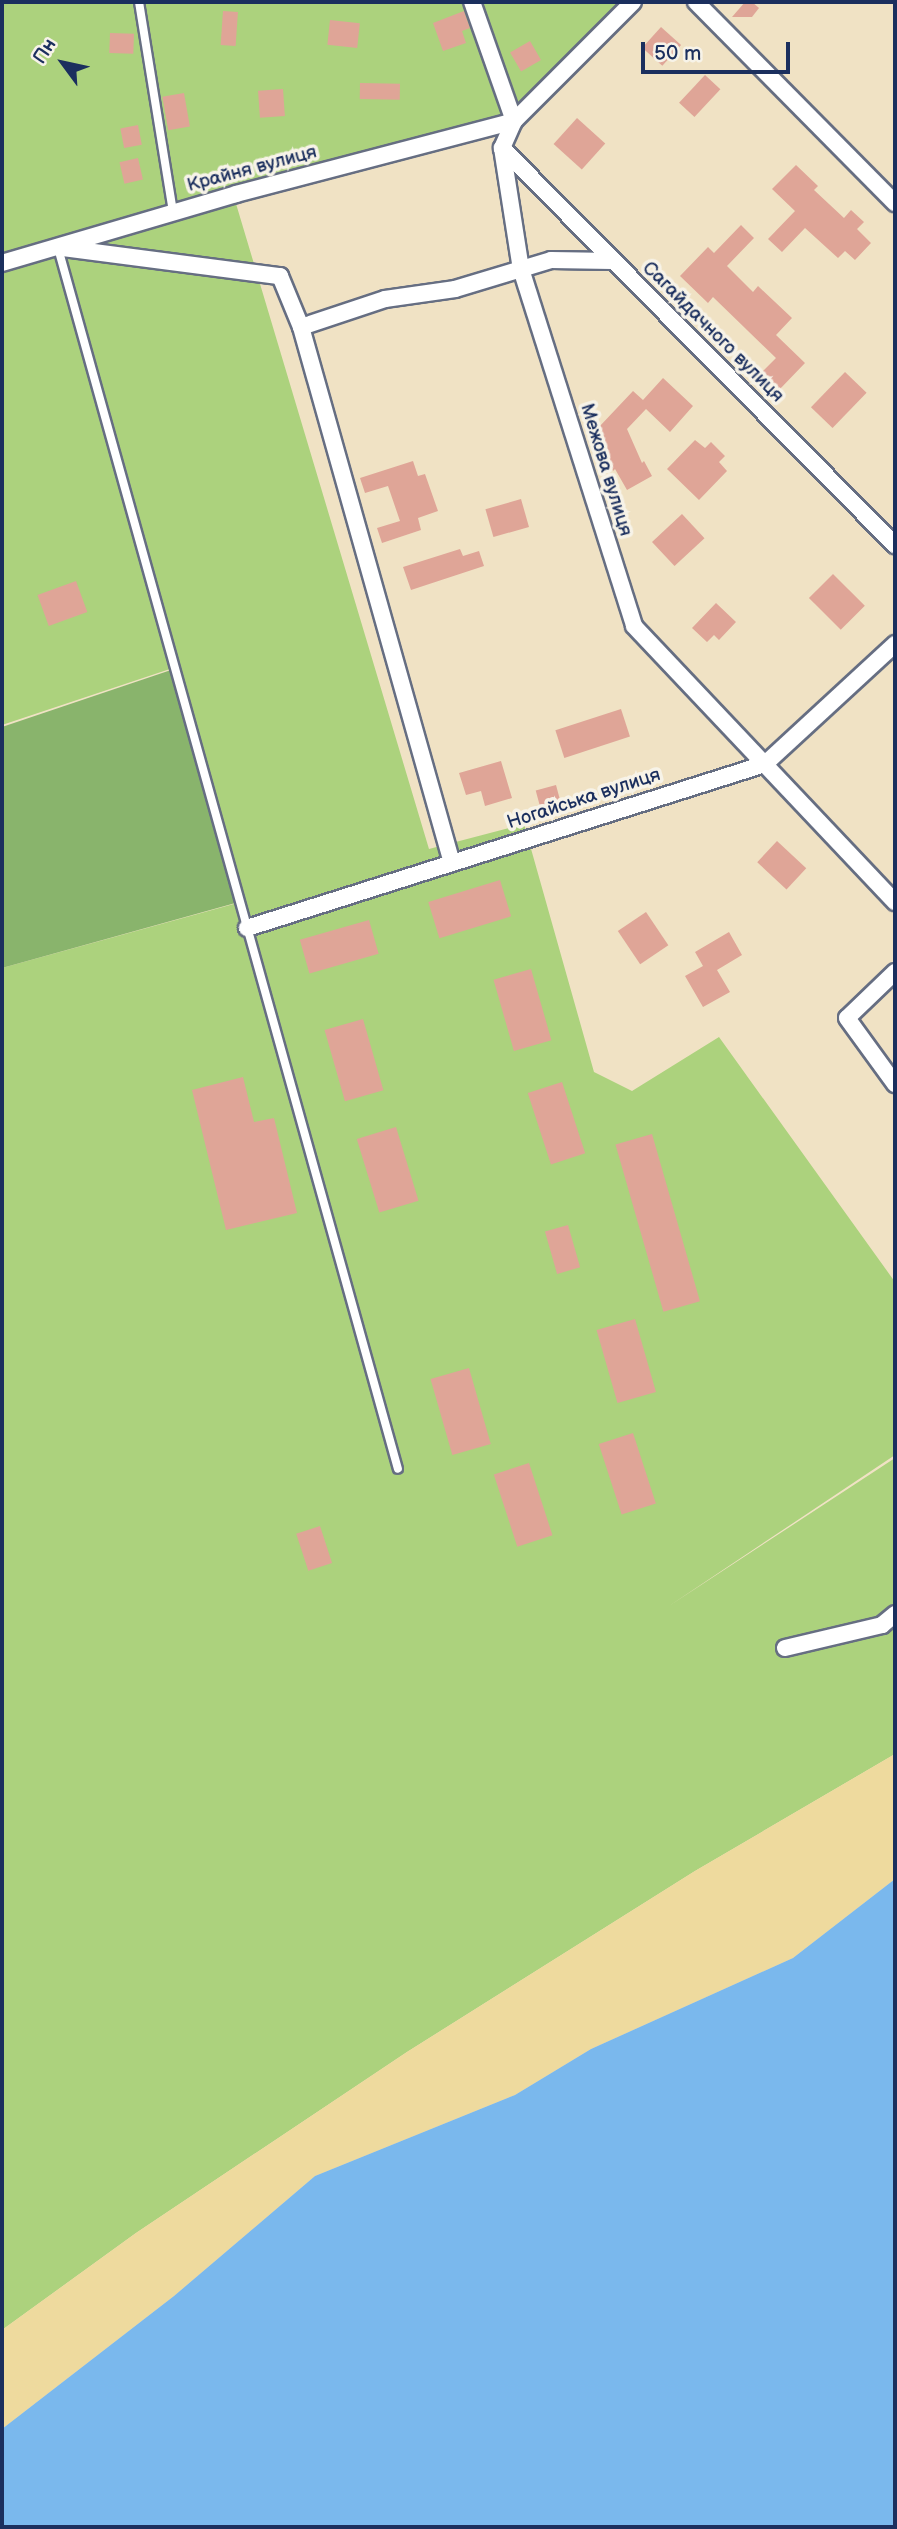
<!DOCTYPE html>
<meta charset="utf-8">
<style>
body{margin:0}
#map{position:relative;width:897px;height:2529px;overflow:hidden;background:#f0e2c4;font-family:"Balsamiq Sans",sans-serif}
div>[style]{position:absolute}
.green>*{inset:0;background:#acd27d}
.forest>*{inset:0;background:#89b46c}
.sand>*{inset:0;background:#eeda9e}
.water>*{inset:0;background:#7ab8ed}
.building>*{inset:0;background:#dfa597;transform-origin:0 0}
.roads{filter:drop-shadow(2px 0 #666e82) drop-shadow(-2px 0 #666e82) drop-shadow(0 2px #666e82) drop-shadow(0 -2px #666e82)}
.lane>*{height:8px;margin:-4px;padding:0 4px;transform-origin:4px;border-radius:4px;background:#fff}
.street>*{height:16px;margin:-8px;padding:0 8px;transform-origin:8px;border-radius:8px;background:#fff}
span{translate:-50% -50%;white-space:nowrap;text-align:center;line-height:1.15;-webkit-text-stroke:7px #f7f3e8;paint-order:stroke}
.street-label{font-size:19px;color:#1b2f5e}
.frame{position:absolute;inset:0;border:4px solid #1b2f5e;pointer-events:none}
.north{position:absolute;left:28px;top:28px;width:70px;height:70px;-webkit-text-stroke:5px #f7f3e8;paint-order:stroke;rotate:303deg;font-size:19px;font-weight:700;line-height:28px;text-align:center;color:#1b2f5e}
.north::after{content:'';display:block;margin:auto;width:24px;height:32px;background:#1b2f5e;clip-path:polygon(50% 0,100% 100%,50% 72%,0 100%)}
.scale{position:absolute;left:641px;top:42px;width:149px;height:32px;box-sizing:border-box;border:4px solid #1b2f5e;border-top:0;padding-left:9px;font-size:21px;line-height:24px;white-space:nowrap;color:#1b2f5e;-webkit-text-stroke:5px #f7f3e8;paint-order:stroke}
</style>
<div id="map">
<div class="green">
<i style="clip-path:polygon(2px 2px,633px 2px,514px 121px,2px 263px)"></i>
<i style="clip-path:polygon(234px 197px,429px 849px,524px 824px,594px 1072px,632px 1091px,719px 1037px,895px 1282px,895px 1455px,669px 1606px,895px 1458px,895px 1754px,695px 1871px,407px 2052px,136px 2233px,2px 2330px,2px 968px,241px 902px,176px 667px,2px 725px,2px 265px)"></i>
</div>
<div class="forest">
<i style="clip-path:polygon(174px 669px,239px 902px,2px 968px,2px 727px)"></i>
</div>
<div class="sand">
<i style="clip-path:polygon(895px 1754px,895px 1879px,793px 1958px,591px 2049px,515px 2095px,315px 2176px,174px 2296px,2px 2429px,2px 2330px,136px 2233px,407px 2052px,695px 1871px)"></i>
</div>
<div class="water">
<i style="clip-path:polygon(895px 1879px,895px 2527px,2px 2527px,2px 2429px,174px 2296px,315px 2176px,515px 2095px,591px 2049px,793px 1958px)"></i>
</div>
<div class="building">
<i style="clip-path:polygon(745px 2px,752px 2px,759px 8px,752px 17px,732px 17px)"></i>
<i style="left:223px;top:11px;width:15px;height:34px;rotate:4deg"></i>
<i style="clip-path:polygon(464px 11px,470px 28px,462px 31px,466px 43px,443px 51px,433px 23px)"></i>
<i style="left:330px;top:20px;width:30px;height:25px;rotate:6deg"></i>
<i style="left:661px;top:27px;width:27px;height:28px;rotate:42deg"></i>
<i style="left:110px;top:33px;width:24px;height:20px;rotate:2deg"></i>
<i style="left:530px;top:41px;width:22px;height:23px;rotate:60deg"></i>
<i style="left:705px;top:75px;width:21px;height:38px;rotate:43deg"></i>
<i style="left:360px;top:83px;width:40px;height:16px;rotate:1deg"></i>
<i style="left:283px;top:89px;width:27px;height:25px;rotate:86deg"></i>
<i style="left:184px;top:93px;width:34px;height:22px;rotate:80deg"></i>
<i style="left:577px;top:118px;width:38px;height:35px;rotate:42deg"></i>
<i style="left:138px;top:125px;width:20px;height:18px;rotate:79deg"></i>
<i style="left:138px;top:158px;width:22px;height:19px;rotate:77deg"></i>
<i style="clip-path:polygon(796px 165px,818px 186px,814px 190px,844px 218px,851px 210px,864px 222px,857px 229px,871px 243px,855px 260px,845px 251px,838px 258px,805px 228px,782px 252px,768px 239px,795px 211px,772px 189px)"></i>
<i style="clip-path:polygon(741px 225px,754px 238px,727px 266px,753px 292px,758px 286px,792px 318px,776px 335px,805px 363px,779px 390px,762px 372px,776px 358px,713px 297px,708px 303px,680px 276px,708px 247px,714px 253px)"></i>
<i style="left:845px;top:372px;width:30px;height:49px;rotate:44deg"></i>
<i style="clip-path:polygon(663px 378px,693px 406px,670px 432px,646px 409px,627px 429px,642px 463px,644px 461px,652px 476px,627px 490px,615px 469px,613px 471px,599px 427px,633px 391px,643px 400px)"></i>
<i style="clip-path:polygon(695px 440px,705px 448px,711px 442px,725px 456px,719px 462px,727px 471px,699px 500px,667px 469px)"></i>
<i style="clip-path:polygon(413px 461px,418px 476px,425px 474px,438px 511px,418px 518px,421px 530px,382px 543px,377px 528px,400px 521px,388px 486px,365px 493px,360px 478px)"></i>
<i style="left:521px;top:499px;width:29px;height:37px;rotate:74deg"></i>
<i style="left:682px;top:514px;width:33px;height:41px;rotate:47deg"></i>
<i style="clip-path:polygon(460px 549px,463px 556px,479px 551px,484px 566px,411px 590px,403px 567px)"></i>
<i style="left:833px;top:574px;width:45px;height:34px;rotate:45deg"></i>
<i style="left:76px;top:581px;width:33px;height:41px;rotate:70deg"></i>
<i style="clip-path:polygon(716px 603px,736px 622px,719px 640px,714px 635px,707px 642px,692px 628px)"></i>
<i style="left:621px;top:709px;width:29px;height:69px;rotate:72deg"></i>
<i style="clip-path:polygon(501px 761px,512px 798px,485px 806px,481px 791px,466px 795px,459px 773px)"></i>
<i style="left:556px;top:785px;width:20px;height:21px;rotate:75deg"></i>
<i style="left:777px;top:841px;width:40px;height:29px;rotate:43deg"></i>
<i style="left:500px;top:880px;width:38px;height:75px;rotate:73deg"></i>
<i style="left:646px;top:912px;width:40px;height:34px;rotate:56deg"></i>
<i style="left:369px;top:920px;width:35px;height:72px;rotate:74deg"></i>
<i style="clip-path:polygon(729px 932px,742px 955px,717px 970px,730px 992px,703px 1007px,685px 976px,703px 966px,695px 952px)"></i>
<i style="left:531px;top:969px;width:74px;height:39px;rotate:74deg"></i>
<i style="left:363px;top:1019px;width:74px;height:40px;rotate:74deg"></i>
<i style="clip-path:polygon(243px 1077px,254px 1122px,274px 1118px,297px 1213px,226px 1230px,192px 1090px)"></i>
<i style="left:562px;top:1082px;width:75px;height:36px;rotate:72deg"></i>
<i style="left:396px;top:1127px;width:77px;height:41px;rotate:73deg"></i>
<i style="left:652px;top:1134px;width:174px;height:38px;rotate:74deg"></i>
<i style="left:568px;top:1225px;width:44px;height:24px;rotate:74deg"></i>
<i style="left:635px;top:1319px;width:76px;height:40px;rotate:74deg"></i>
<i style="left:469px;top:1368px;width:79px;height:40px;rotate:74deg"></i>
<i style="left:633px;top:1433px;width:74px;height:36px;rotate:72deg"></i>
<i style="left:529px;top:1463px;width:76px;height:37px;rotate:72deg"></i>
<i style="left:320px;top:1526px;width:39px;height:25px;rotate:72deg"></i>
</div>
<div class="roads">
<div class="lane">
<i style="left:139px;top:2px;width:214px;rotate:80.8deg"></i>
<i style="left:58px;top:248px;width:1267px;rotate:74.44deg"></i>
</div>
<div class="street">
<i style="left:633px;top:2px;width:168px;rotate:135deg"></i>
<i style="left:514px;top:121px;width:30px;rotate:114deg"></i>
<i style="left:502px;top:148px;width:122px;rotate:81.1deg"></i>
<i style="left:521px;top:269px;width:374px;rotate:72.4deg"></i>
<i style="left:634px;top:626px;width:380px;rotate:46.6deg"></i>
<i style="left:696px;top:2px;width:283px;rotate:45.3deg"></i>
<i style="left:502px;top:148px;width:559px;rotate:45.29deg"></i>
<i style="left:63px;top:248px;width:219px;rotate:7.4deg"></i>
<i style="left:280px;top:276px;width:55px;rotate:67.6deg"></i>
<i style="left:301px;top:327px;width:89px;rotate:-18.4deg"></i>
<i style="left:385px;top:299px;width:71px;rotate:-8.1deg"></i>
<i style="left:455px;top:289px;width:100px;rotate:-16.8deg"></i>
<i style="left:551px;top:260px;width:61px;rotate:0.9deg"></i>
<i style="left:2px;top:263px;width:244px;rotate:-16.4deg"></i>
<i style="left:236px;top:194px;width:287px;rotate:-14.7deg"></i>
<i style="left:514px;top:121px;width:126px;rotate:-109.4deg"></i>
<i style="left:301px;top:327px;width:557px;rotate:74.27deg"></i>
<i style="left:247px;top:928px;width:543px;rotate:-17.57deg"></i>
<i style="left:765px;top:764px;width:177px;rotate:-42.7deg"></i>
<i style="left:895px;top:972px;width:66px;rotate:136.2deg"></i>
<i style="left:847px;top:1018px;width:82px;rotate:54deg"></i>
<i style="left:785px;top:1648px;width:100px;rotate:-13.3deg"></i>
<i style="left:882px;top:1625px;width:17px;rotate:-40deg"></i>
</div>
</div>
<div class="street-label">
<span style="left:252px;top:169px;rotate:-15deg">Крайня вулиця</span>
<span style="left:713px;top:332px;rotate:45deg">Сагайдачного вулиця</span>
<span style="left:606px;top:470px;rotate:73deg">Межова вулиця</span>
<span style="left:584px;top:799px;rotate:-18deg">Ногайська вулиця</span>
</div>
<div class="frame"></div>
<div class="north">Пн</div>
<div class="scale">50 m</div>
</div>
